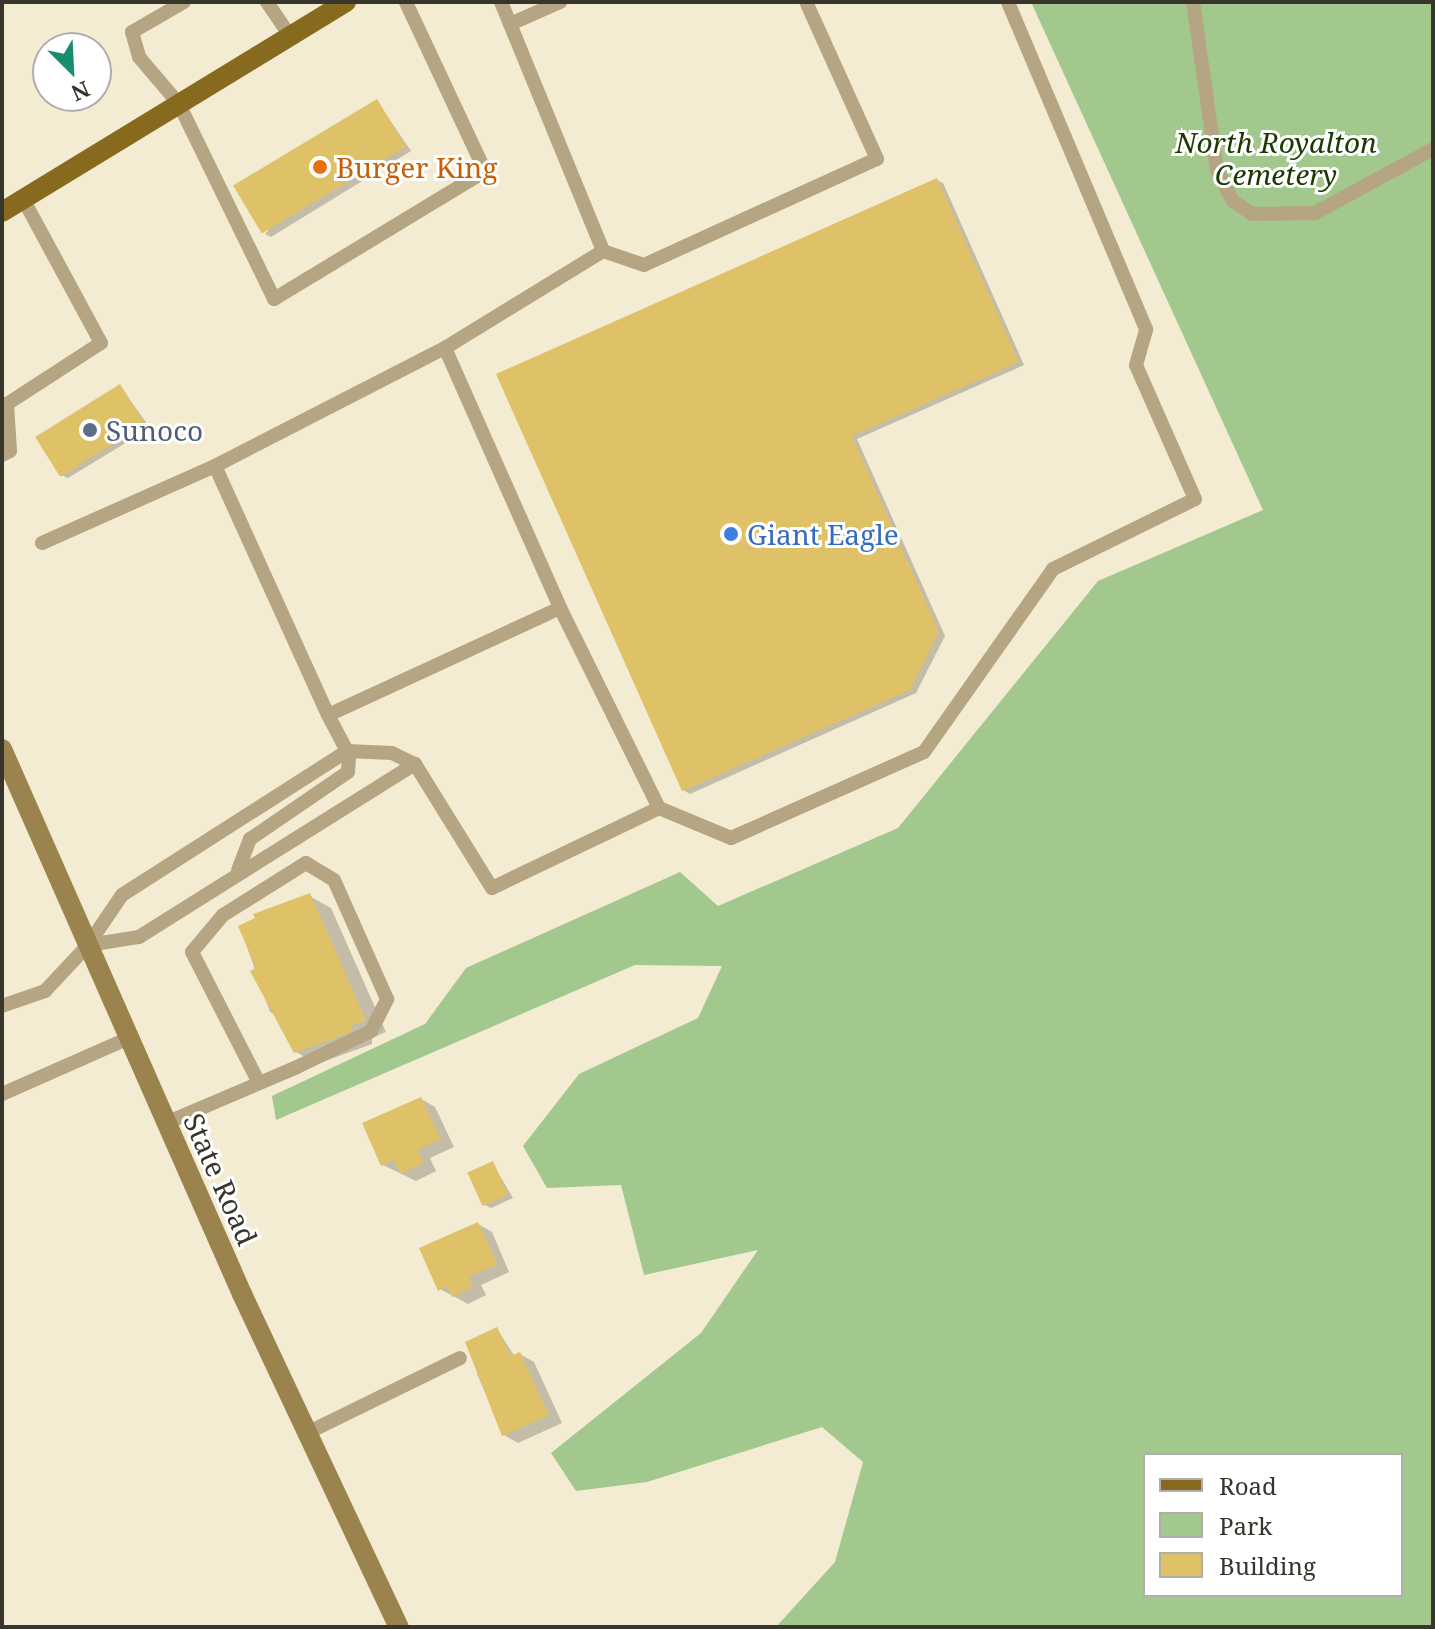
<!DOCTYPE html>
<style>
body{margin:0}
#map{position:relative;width:1435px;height:1629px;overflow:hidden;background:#f3ebd2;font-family:"Noto Serif",serif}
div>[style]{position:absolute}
.green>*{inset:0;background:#a3c88e}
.shadow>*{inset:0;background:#0003}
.building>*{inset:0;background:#dfc268;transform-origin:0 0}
.lane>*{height:14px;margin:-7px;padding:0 7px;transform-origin:7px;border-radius:7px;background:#b5a582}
.secondary>*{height:20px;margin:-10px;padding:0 10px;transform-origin:10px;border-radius:10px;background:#9a834c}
.primary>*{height:20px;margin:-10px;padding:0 10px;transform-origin:10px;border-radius:10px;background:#876a1d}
.dots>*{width:22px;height:22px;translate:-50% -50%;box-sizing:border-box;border:4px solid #fff;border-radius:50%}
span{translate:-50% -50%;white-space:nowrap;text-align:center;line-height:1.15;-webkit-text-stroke:6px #fff;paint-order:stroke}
.park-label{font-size:28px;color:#1c3902;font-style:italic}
.food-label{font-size:28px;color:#c56008}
.left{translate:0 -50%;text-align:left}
.service-label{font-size:28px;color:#4e5e75}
.shop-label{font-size:28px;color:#366cbe}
.street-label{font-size:28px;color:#38352c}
.frame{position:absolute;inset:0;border:4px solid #38352c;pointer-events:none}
.legend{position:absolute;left:1143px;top:1453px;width:260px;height:144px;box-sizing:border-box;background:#fff;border:2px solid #afaeab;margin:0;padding:10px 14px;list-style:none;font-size:24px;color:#38352c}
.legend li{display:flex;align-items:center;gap:16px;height:40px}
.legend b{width:40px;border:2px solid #afaeab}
.north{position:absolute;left:32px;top:32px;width:80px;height:80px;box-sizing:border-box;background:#fff;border:2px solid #afaeab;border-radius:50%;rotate:156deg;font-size:22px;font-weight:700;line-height:32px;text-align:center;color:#38352c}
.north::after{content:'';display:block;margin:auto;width:28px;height:36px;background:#188d6f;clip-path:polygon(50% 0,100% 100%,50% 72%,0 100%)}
</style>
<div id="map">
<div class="green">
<i style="clip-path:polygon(evenodd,1031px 2px,1433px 2px,1433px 1627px,776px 1627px,835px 1562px,863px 1462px,822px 1427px,647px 1482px,576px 1491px,551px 1453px,701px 1333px,758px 1250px,644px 1275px,621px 1185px,547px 1188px,523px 1146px,579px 1074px,698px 1018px,722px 966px,635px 965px,276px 1120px,272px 1096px,425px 1024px,466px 968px,680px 872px,718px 906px,898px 828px,1098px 581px,1263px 510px,1031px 2px,1145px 1455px,1401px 1455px,1401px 1595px,1145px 1595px,1145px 1455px)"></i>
</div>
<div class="shadow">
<i style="clip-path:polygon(377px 101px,411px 151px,271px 237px,265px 234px)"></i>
<i style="clip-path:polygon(937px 180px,943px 183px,1024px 365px,857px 439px,945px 636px,916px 693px,690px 794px,683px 790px)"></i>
<i style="clip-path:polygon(120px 386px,150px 428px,68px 478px,61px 475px)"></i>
<i style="clip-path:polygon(309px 896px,331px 908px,386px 1032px,372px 1038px,372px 1044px,317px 1064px,296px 1052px,281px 1018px,270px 1012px,240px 927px)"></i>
<i style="clip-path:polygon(421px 1099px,435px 1107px,454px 1147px,430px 1158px,436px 1171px,416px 1181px,383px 1165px)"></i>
<i style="clip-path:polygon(493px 1164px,513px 1198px,491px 1208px,485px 1205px)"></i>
<i style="clip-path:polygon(478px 1224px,492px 1232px,509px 1272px,481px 1285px,486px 1295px,468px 1304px,440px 1289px)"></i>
<i style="clip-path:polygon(497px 1329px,515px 1357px,520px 1354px,534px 1362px,562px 1423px,518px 1443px,504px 1435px,477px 1374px)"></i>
</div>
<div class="building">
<i style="left:377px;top:99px;width:56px;height:168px;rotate:59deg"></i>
<i style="clip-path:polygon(937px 178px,1019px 362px,852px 436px,939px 632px,910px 690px,682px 791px,496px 374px)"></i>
<i style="left:120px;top:384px;width:47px;height:100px;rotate:58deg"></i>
<i style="clip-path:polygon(310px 893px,366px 1020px,351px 1026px,351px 1032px,294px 1053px,250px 971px,256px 968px,238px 926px,255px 918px,253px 914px)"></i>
<i style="clip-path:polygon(421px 1097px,441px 1139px,417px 1150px,424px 1163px,400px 1174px,394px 1160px,381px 1166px,362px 1123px)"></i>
<i style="left:493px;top:1161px;width:37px;height:28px;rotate:66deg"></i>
<i style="clip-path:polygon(478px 1222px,497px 1264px,468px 1277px,473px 1287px,452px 1297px,447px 1286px,438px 1291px,419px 1248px)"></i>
<i style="clip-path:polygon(497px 1327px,511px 1356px,520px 1352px,549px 1415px,502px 1436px,465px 1342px)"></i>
</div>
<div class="lane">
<i style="left:184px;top:2px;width:60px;rotate:150deg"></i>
<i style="left:132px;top:32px;width:26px;rotate:74deg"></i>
<i style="left:139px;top:57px;width:62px;rotate:49.6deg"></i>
<i style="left:179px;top:104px;width:217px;rotate:64deg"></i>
<i style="left:274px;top:299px;width:247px;rotate:-31.2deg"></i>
<i style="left:485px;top:171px;width:187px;rotate:-115.1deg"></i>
<i style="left:267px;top:2px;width:41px;rotate:55.9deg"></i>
<i style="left:501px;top:2px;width:269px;rotate:67.7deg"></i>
<i style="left:603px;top:251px;width:185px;rotate:148.5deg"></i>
<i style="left:445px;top:348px;width:284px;rotate:66.1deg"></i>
<i style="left:1193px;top:2px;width:170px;rotate:81.9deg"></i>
<i style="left:1217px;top:170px;width:35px;rotate:63deg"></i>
<i style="left:1233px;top:201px;width:23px;rotate:34deg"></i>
<i style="left:1252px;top:214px;width:63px;rotate:-0.9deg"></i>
<i style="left:1315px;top:213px;width:134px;rotate:-28.5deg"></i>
<i style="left:510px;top:24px;width:55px;rotate:-23.7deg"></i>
<i style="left:603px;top:251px;width:43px;rotate:18.9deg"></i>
<i style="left:644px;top:265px;width:256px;rotate:-24.5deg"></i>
<i style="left:877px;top:159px;width:172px;rotate:-114.3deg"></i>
<i style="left:2px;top:455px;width:9px;rotate:-27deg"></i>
<i style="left:10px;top:451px;width:47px;rotate:-93.7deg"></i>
<i style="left:7px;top:404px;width:112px;rotate:-33deg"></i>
<i style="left:101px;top:343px;width:164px;rotate:-118.4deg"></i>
<i style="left:42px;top:543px;width:189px;rotate:-24deg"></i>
<i style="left:328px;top:715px;width:273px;rotate:-114.4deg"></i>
<i style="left:215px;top:466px;width:259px;rotate:-27.2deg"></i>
<i style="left:659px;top:808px;width:78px;rotate:22.6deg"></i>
<i style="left:731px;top:838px;width:211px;rotate:-24deg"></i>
<i style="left:924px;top:752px;width:224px;rotate:-54.8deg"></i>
<i style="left:1053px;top:569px;width:158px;rotate:-26.2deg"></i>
<i style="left:1195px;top:499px;width:146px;rotate:-113.8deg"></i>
<i style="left:1136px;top:365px;width:37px;rotate:-74deg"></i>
<i style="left:1146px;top:329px;width:355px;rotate:-112.9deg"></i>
<i style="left:88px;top:945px;width:52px;rotate:-8.9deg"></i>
<i style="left:139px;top:937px;width:326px;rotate:-32.1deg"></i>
<i style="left:2px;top:1006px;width:46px;rotate:-19.2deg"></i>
<i style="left:45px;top:991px;width:63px;rotate:-46.9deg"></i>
<i style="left:88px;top:945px;width:60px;rotate:-55.8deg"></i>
<i style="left:122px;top:895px;width:267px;rotate:-32.6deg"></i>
<i style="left:347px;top:751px;width:45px;rotate:2.5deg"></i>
<i style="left:392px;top:753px;width:25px;rotate:26deg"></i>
<i style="left:415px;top:764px;width:146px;rotate:58.2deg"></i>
<i style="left:492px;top:888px;width:185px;rotate:-25.6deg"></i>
<i style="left:659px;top:808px;width:223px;rotate:-116.3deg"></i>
<i style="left:560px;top:608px;width:255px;rotate:155.2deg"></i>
<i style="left:328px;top:715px;width:41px;rotate:62.2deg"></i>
<i style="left:347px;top:751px;width:6px;rotate:72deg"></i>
<i style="left:349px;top:757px;width:15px;rotate:94deg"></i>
<i style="left:348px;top:772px;width:119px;rotate:145.6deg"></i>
<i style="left:250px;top:839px;width:33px;rotate:111deg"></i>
<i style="left:2px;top:1094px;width:139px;rotate:-23.8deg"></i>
<i style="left:166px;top:1123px;width:142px;rotate:-23.1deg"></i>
<i style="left:297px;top:1067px;width:82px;rotate:-25.9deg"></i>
<i style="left:371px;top:1031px;width:36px;rotate:-63deg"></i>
<i style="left:387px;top:999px;width:130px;rotate:-114deg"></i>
<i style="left:334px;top:880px;width:33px;rotate:-149deg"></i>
<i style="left:306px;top:863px;width:98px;rotate:147.9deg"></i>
<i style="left:223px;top:915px;width:48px;rotate:130deg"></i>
<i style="left:192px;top:952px;width:147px;rotate:62.9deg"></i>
<i style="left:309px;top:1432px;width:168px;rotate:-26.1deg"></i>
</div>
<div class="secondary">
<i style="left:2px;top:749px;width:596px;rotate:66.23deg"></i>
<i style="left:242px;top:1294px;width:368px;rotate:64.8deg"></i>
</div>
<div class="primary">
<i style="left:2px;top:212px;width:403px;rotate:-31.4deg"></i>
</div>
<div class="dots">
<i style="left:320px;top:167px;background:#e8710a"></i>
<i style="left:90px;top:430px;background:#5c6f8a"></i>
<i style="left:731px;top:534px;background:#3f7fe0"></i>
</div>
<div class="park-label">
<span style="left:1276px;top:158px">North Royalton<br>Cemetery</span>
</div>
<div class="food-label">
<span class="left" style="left:336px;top:167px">Burger King</span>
</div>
<div class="service-label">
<span class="left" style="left:106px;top:430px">Sunoco</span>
</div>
<div class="shop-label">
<span class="left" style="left:747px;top:534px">Giant Eagle</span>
</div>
<div class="street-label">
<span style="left:221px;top:1179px;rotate:66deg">State Road</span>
</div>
<div class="frame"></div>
<ul class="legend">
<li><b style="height:10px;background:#876a1d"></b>Road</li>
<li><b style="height:22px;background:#a3c88e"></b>Park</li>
<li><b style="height:22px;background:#dfc268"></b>Building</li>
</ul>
<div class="north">N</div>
</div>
